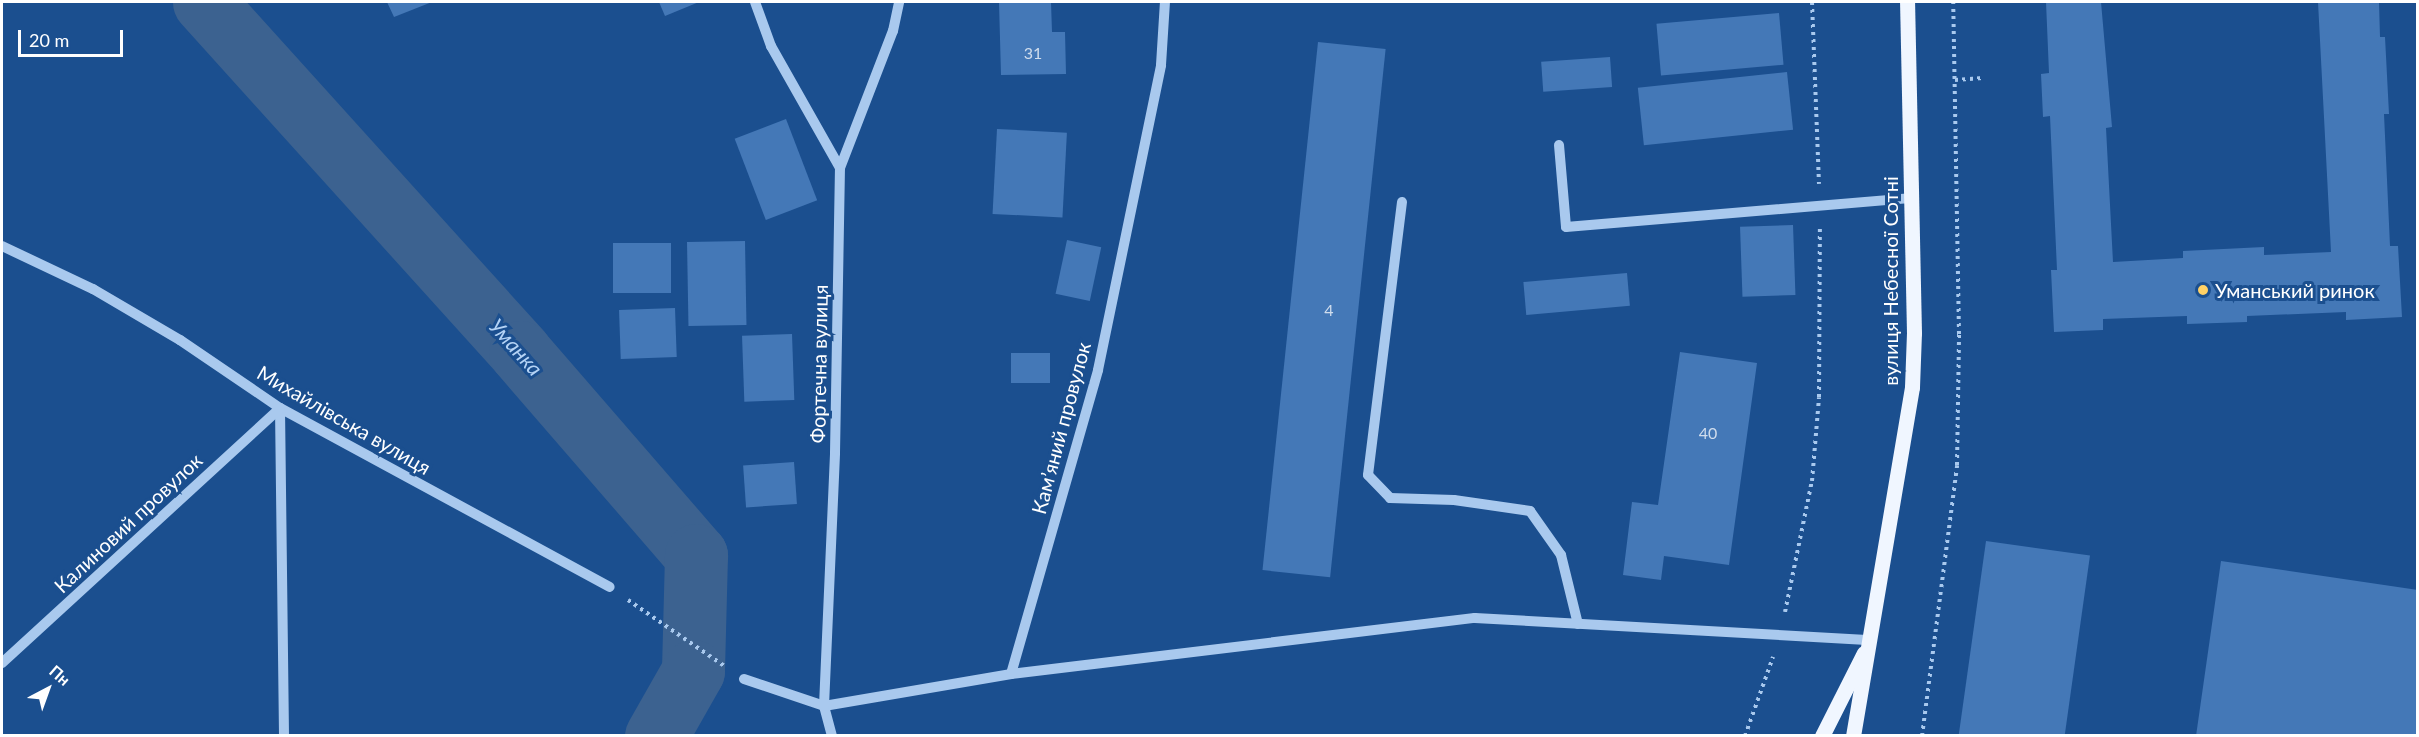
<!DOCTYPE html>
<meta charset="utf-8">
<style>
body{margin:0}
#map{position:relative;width:2419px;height:737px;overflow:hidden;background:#1b4f8f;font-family:Lato,sans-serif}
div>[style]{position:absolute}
.river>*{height:63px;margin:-31.5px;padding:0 31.5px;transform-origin:31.5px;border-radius:31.5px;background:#3c6290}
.building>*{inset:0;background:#4478b7;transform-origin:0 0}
.path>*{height:4px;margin-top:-2px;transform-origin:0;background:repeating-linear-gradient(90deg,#a9c9ee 0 3px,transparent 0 7.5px)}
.minor>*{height:10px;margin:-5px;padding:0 5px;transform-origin:5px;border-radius:5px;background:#a9c9ee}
.major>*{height:15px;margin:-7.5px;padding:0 7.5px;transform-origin:7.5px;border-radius:7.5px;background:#f0f6ff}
.dots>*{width:16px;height:16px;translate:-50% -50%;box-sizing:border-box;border:3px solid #1b4f8f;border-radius:50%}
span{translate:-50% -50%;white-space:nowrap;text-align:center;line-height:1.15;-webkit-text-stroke:6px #1b4f8f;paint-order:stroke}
.number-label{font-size:16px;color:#d0dded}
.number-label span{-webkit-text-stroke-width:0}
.street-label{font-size:20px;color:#fff}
.poi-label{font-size:20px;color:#fff}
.left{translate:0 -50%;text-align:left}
.water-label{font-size:21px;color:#b5d3f5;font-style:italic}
.frame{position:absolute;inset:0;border:3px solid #fff;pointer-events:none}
.north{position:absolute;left:18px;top:659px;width:60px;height:60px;-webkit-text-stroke:4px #1b4f8f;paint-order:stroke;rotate:41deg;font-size:16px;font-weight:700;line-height:24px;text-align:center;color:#fff}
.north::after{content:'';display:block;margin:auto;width:21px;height:27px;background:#fff;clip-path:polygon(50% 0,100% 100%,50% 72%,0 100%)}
.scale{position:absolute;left:18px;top:30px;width:105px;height:27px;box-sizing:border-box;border:3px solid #fff;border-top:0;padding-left:8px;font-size:18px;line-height:21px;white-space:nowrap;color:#fff;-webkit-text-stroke:4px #1b4f8f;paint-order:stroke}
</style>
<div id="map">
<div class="river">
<i style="left:204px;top:2px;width:472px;rotate:47.9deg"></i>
<i style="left:520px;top:352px;width:269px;rotate:49.1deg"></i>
<i style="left:696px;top:555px;width:116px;rotate:91.5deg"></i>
<i style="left:693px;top:671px;width:75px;rotate:119.6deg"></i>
</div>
<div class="building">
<i style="clip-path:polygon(387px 2px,432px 2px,394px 17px)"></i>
<i style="clip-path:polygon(659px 2px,699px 2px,665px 16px)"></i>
<i style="clip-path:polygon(999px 2px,1051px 2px,1052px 32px,1065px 32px,1066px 74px,1001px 75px)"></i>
<i style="clip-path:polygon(2046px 2px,2101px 2px,2112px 127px,2106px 128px,2113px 262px,2183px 258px,2183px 251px,2264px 247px,2264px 255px,2331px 252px,2318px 2px,2379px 2px,2380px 37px,2385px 37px,2389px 114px,2384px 114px,2390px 246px,2398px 246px,2402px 317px,2346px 320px,2346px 312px,2247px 316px,2247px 322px,2187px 324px,2187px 316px,2103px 319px,2103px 330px,2054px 332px,2051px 270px,2057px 270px,2050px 116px,2043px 117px,2041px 74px,2049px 73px)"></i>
<i style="left:1779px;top:13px;width:52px;height:123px;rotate:85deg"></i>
<i style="left:1318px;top:42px;width:68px;height:531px;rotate:6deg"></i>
<i style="left:1610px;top:57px;width:30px;height:69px;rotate:86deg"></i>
<i style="left:1787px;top:72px;width:58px;height:150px;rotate:84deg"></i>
<i style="left:786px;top:119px;width:87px;height:55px;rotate:69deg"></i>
<i style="left:997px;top:129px;width:70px;height:85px;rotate:3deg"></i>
<i style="left:1793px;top:225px;width:70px;height:53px;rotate:88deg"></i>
<i style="left:1067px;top:240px;width:35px;height:55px;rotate:12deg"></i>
<i style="left:745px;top:241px;width:84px;height:58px;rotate:89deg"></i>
<i style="left:671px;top:243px;width:50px;height:58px;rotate:90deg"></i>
<i style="left:1627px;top:273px;width:33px;height:104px;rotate:85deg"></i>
<i style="left:675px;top:308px;width:49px;height:56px;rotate:88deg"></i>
<i style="left:792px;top:334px;width:66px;height:50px;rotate:88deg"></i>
<i style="clip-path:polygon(1680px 352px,1757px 363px,1729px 565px,1664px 556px,1661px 580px,1623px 575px,1632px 502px,1658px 505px)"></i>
<i style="left:1011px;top:353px;width:39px;height:30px"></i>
<i style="left:794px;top:462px;width:42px;height:51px;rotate:86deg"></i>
<i style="left:1986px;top:541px;width:105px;height:197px;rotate:8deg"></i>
<i style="clip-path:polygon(2221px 561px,2418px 590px,2418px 736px,2196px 736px)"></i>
</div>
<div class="path">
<i style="left:1812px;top:2px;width:182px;rotate:87.8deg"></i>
<i style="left:1955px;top:80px;width:28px;rotate:-4deg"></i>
<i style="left:628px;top:600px;width:119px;rotate:34.4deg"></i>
<i style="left:1785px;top:612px;width:134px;rotate:-78.4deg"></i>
<i style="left:1812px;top:481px;width:84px;rotate:-85.2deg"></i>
<i style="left:1819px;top:397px;width:170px;rotate:-89.7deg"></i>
<i style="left:1745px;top:736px;width:84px;rotate:-70.5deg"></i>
<i style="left:1922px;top:736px;width:273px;rotate:-82.6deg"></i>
<i style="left:1957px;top:465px;width:131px;rotate:-89.1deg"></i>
<i style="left:1959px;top:334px;width:332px;rotate:-91deg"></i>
</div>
<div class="minor">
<i style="left:755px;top:2px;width:47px;rotate:70deg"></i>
<i style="left:771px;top:46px;width:140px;rotate:60.5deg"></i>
<i style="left:1559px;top:145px;width:82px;rotate:85.1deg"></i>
<i style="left:1566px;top:227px;width:348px;rotate:-4.8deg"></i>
<i style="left:1402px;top:202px;width:275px;rotate:97.1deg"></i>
<i style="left:1368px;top:475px;width:32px;rotate:46deg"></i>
<i style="left:1390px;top:498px;width:64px;rotate:1.8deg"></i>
<i style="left:1454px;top:500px;width:77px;rotate:8.2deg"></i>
<i style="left:1530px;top:511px;width:54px;rotate:54.8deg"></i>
<i style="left:1561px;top:555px;width:71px;rotate:76.2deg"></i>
<i style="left:2px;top:246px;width:101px;rotate:25.3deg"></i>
<i style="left:93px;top:289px;width:101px;rotate:30.4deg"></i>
<i style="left:180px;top:340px;width:121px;rotate:34.2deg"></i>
<i style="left:280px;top:408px;width:375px;rotate:28.5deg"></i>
<i style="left:280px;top:408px;width:328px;rotate:89.3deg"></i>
<i style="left:2px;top:663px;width:377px;rotate:-42.5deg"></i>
<i style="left:1011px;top:674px;width:467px;rotate:-6.9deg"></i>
<i style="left:1475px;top:618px;width:397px;rotate:3.2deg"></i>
<i style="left:744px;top:679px;width:84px;rotate:18.6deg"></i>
<i style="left:824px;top:706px;width:190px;rotate:-9.7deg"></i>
<i style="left:1011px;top:674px;width:316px;rotate:-74deg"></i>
<i style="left:1098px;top:370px;width:311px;rotate:-78.3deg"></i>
<i style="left:1161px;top:65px;width:63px;rotate:-86.4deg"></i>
<i style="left:832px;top:736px;width:31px;rotate:-105deg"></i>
<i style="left:824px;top:706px;width:253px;rotate:-87.5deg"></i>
<i style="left:835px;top:453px;width:285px;rotate:-89deg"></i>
<i style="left:840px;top:168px;width:147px;rotate:-68.9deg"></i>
<i style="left:893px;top:31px;width:30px;rotate:-78deg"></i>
</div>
<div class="major">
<i style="left:1822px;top:736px;width:93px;rotate:-63.2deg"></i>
<i style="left:1853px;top:736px;width:354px;rotate:-80.4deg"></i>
<i style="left:1912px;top:387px;width:54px;rotate:-87.9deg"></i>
<i style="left:1914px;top:333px;width:331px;rotate:-91.2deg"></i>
</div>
<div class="dots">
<i style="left:2203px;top:290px;background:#ffd166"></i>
</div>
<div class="number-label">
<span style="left:1033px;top:53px">31</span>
<span style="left:1329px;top:310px">4</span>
<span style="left:1708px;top:433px">40</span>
</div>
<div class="street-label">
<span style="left:1890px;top:281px;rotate:-90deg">вулиця Небесної Сотні</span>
<span style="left:819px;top:364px;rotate:-89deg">Фортечна вулиця</span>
<span style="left:344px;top:420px;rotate:30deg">Михайлівська вулиця</span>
<span style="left:1061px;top:428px;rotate:-75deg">Камʼяний провулок</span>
<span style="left:128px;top:523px;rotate:-43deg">Калиновий провулок</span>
</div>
<div class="poi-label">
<span class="left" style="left:2215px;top:290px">Уманський ринок</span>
</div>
<div class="water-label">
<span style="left:516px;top:347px;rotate:48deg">Уманка</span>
</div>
<div class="frame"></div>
<div class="north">Пн</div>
<div class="scale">20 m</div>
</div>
